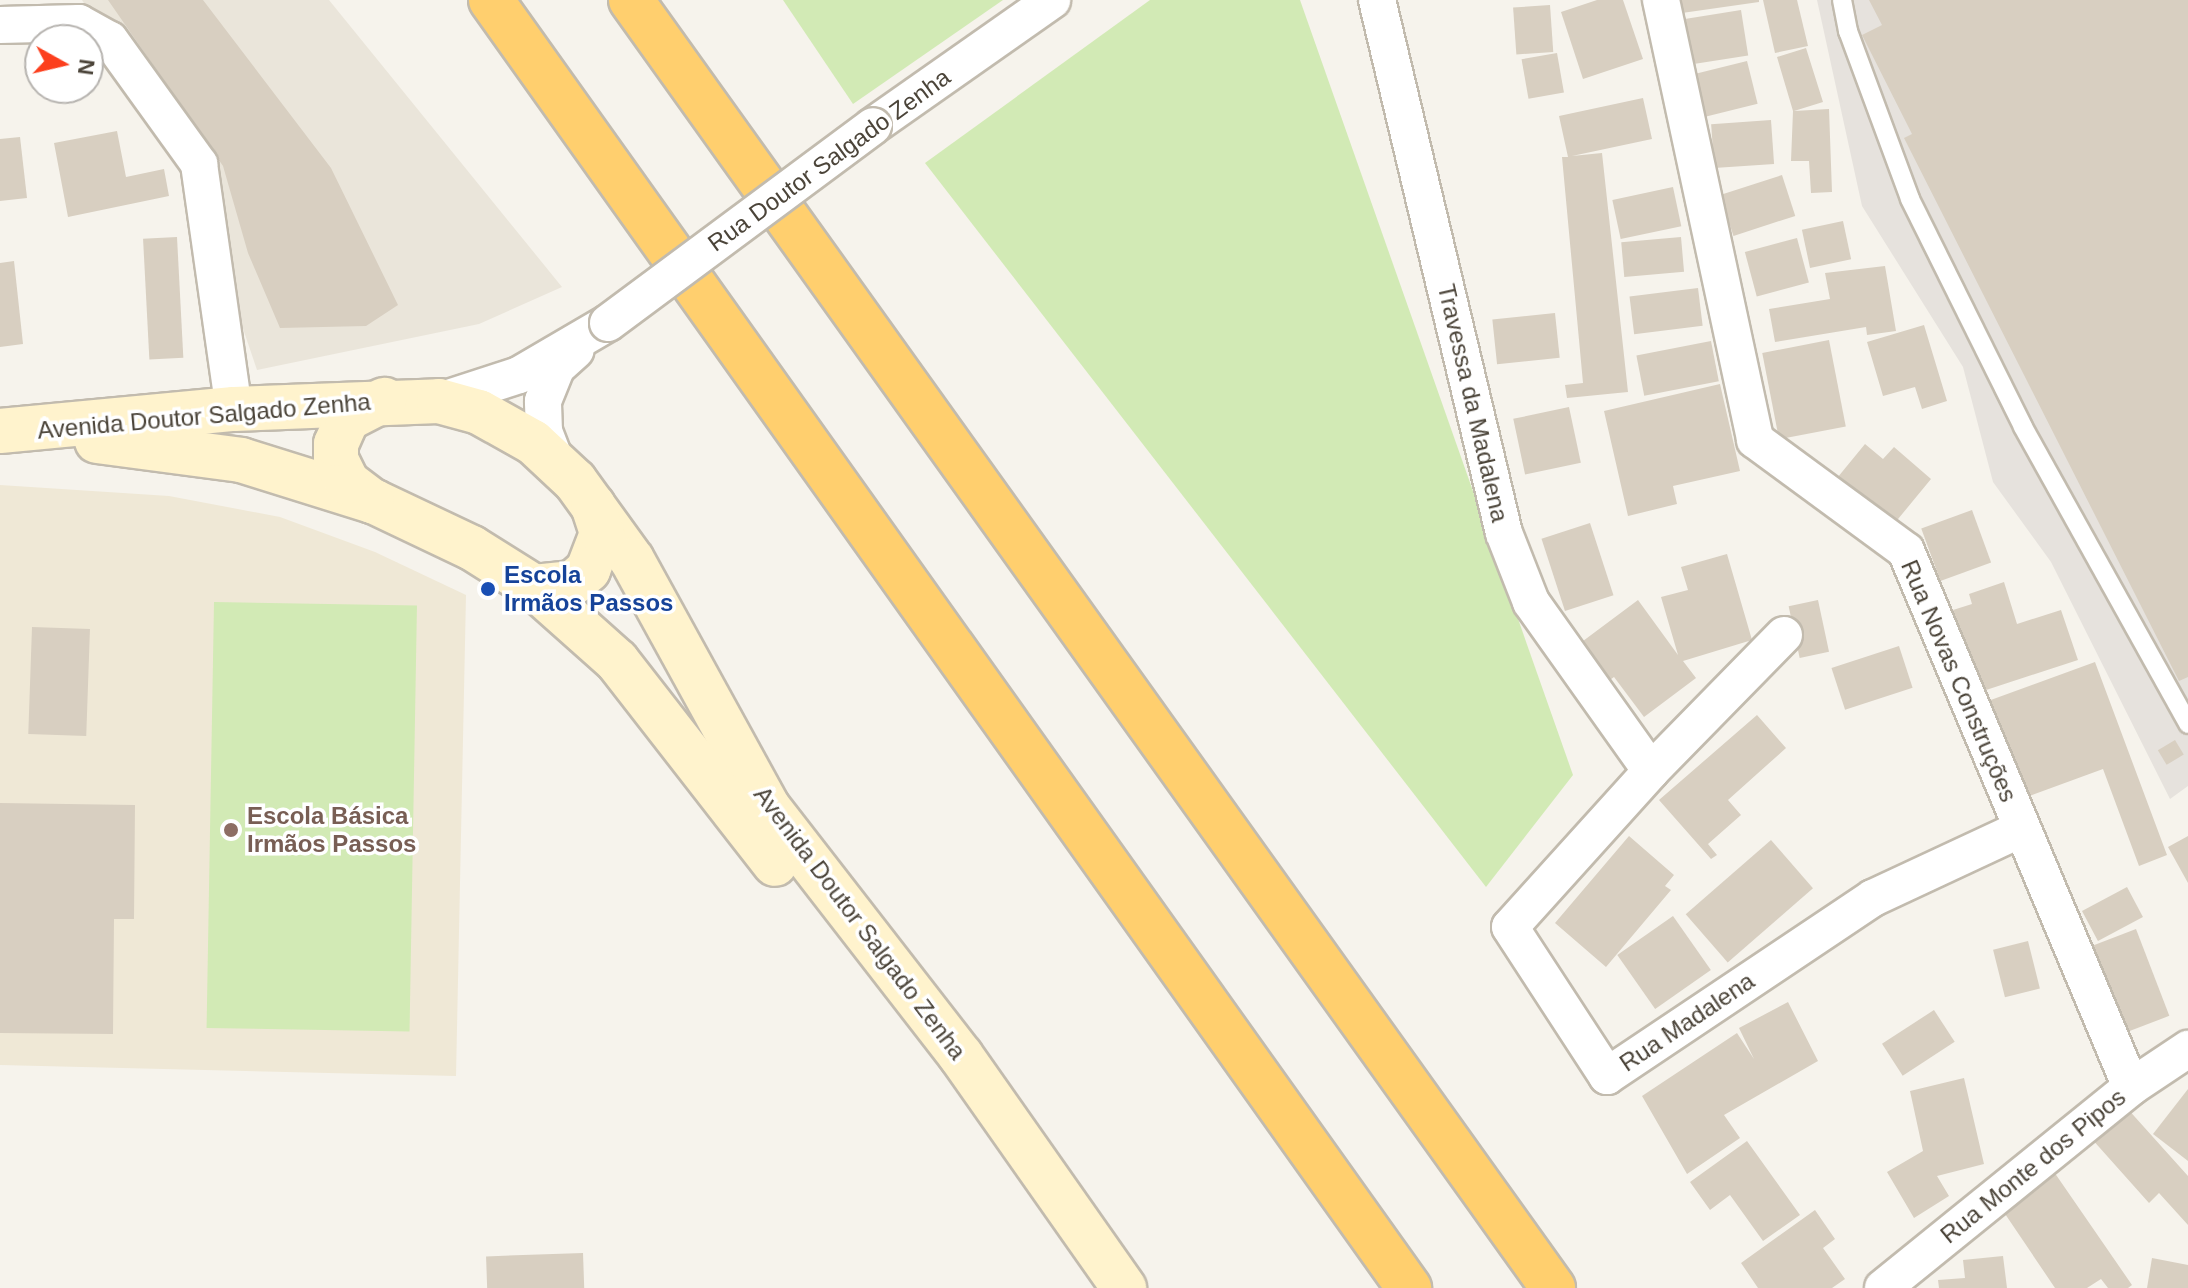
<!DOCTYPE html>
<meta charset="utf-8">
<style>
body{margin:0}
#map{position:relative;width:2188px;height:1288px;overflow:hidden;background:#f6f3ec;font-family:Helvetica,sans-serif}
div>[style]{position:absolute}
.residential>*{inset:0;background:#eae5da}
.industrial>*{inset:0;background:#e6e2dd}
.education>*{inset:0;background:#efe8d6}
.green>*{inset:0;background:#d2eab5;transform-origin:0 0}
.building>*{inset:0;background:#d8cfc1;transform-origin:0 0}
.roads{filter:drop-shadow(2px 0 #c2bbae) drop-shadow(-2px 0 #c2bbae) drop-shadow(0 2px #c2bbae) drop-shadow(0 -2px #c2bbae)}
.service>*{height:18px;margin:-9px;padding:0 9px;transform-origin:9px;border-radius:9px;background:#fff}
.minor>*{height:36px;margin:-18px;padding:0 18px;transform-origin:18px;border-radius:18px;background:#fff}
.secondary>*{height:44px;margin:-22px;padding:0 22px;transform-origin:22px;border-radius:22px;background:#fff3cd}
.motorway>*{height:44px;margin:-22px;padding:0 22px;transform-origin:22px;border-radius:22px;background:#ffcf6e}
.bridges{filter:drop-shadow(2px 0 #c2bbae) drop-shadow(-2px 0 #c2bbae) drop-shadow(0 2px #c2bbae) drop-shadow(0 -2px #c2bbae)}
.minor-bridge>*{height:36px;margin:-18px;padding:0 18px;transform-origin:18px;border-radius:18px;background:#fff}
.dots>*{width:22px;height:22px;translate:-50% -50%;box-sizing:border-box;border:4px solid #fff;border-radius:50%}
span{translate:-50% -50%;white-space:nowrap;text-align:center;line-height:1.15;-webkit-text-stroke:7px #fff;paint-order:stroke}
.street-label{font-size:24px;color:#4b4439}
.transit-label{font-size:24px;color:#164399;font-weight:700}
.left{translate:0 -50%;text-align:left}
.education-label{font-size:24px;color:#785e54;font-weight:700}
.north{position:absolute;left:24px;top:24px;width:80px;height:80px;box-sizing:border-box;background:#fff;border:2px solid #b7b4b0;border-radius:50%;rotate:98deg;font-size:22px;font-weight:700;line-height:32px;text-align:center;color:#4b4439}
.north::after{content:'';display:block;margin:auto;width:28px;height:36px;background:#fc3f1d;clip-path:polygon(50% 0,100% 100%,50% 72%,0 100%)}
</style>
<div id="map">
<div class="residential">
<i style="clip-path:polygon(82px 0,329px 0,562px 287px,479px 324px,257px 370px,187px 163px)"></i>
</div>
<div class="industrial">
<i style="clip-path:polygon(1817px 0,2188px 0,2188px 786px,2170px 799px,2051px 562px,1993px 482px,1963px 367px,1862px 206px)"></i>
</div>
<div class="education">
<i style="clip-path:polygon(0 485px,169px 496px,280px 517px,375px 552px,466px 595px,456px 1076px,0 1065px)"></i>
</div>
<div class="green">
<i style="clip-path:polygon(783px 0,1003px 0,853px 104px)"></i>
<i style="clip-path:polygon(1150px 0,1300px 0,1573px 775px,1486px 887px,925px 163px)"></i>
<i style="left:214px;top:602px;width:203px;height:426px;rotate:1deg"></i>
</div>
<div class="building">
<i style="clip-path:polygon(108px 0,203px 0,331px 168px,398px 305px,366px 326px,280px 328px,248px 253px,223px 166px)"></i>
<i style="clip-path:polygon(1597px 0,1623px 0,1643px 59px,1583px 79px,1561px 12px)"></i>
<i style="clip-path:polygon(1681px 0,1759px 0,1759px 2px,1682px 13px)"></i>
<i style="clip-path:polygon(1763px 0,1797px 0,1808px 46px,1775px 53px)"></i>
<i style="clip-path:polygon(1869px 0,2188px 0,2188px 677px,2179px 681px,1904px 138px,1912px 134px,1862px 35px,1882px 25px)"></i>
<i style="left:1550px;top:5px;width:47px;height:37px;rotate:86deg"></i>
<i style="left:1741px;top:10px;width:46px;height:60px;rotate:81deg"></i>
<i style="clip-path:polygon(1806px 48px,1823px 102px,1794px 111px,1829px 109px,1832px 192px,1811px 193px,1809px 161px,1791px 161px,1793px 111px,1777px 57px)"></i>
<i style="left:1557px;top:53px;width:40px;height:36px;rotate:80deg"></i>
<i style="left:1747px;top:61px;width:44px;height:55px;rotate:76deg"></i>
<i style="clip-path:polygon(1643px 98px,1652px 139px,1572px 156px,1602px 153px,1628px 392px,1567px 398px,1565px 385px,1583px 383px,1562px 157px,1568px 157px,1559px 116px)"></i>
<i style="left:1771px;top:120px;width:44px;height:60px;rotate:86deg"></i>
<i style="clip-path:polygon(117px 131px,126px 177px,164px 169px,169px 196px,68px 217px,54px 143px)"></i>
<i style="clip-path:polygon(20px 137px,27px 198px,0 201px,0 139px)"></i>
<i style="left:1782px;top:175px;width:43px;height:65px;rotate:72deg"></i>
<i style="left:1673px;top:187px;width:40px;height:62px;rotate:78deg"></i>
<i style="left:1843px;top:221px;width:39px;height:42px;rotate:78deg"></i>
<i style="left:177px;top:237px;width:121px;height:34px;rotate:87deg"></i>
<i style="left:1681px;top:237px;width:35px;height:60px;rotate:85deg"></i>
<i style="left:1797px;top:238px;width:46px;height:54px;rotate:75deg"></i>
<i style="clip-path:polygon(14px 261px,23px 344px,0 347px,0 263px)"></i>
<i style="clip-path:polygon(1885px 266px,1896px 331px,1867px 335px,1866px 327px,1775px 342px,1769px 309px,1830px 299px,1825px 273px)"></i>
<i style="left:1698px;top:288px;width:38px;height:69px;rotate:83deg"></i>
<i style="left:1555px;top:313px;width:45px;height:63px;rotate:84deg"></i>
<i style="clip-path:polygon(1924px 325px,1947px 401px,1922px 409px,1915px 387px,1883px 396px,1867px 342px)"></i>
<i style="left:1829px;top:340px;width:88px;height:68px;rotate:79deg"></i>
<i style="left:1711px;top:341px;width:41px;height:76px;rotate:79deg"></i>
<i style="clip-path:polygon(1720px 384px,1740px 471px,1673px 486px,1677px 504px,1628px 516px,1604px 411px)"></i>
<i style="left:1569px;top:407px;width:57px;height:57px;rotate:78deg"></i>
<i style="clip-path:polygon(1865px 444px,1883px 459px,1894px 447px,1931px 479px,1889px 530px,1833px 483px)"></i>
<i style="left:1972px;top:510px;width:56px;height:54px;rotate:70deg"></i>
<i style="left:1590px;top:523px;width:76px;height:51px;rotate:72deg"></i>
<i style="clip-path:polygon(1727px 554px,1752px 640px,1683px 661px,1696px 678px,1644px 717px,1614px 677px,1607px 682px,1579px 644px,1638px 600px,1678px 655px,1661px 597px,1688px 590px,1681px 567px)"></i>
<i style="clip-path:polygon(2004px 582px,2017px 624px,2061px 610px,2078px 660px,1980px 692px,1953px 610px,1972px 604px,1969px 594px)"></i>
<i style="left:1818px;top:600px;width:53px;height:30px;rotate:78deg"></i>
<i style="left:32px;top:627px;width:58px;height:107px;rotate:2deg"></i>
<i style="left:1899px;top:646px;width:44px;height:71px;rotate:72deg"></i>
<i style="clip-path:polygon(2095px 662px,2167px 855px,2139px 866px,2103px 769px,2024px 798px,1988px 701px)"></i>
<i style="clip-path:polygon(1757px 715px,1786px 748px,1728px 800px,1741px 815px,1708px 844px,1717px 855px,1711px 859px,1659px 800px)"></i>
<i style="left:2175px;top:740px;width:17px;height:20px;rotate:59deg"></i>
<i style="clip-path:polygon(0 803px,135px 805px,134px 919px,114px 919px,113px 1034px,0 1033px)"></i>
<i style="clip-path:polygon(1629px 836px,1674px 875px,1665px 886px,1671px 890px,1606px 967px,1555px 923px)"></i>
<i style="clip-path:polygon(2188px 836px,2188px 883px,2168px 847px)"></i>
<i style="left:1771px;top:840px;width:64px;height:113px;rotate:49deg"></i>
<i style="left:2127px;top:887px;width:34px;height:51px;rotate:62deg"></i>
<i style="left:1673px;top:916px;width:66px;height:68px;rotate:55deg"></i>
<i style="left:2136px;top:929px;width:93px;height:53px;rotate:69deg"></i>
<i style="left:2028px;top:941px;width:49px;height:36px;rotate:76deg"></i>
<i style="clip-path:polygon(1788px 1002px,1818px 1061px,1724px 1115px,1740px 1138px,1687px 1174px,1642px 1096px,1737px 1033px,1754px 1059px,1739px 1028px)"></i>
<i style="left:1934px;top:1010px;width:38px;height:62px;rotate:57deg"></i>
<i style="clip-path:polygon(1964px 1078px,1984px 1164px,1937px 1176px,1949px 1196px,1914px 1218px,1887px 1172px,1923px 1151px,1910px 1091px)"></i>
<i style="clip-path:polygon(2188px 1089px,2188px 1161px,2153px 1134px)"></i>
<i style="clip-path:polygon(2126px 1107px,2188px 1176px,2188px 1225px,2159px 1193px,2149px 1203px,2091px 1138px)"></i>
<i style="clip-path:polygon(1747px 1141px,1800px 1215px,1763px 1241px,1730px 1195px,1710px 1210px,1690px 1182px)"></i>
<i style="clip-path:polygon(2052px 1169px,2132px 1285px,2128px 1288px,2108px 1288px,2101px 1279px,2087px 1288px,2055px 1288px,1999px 1205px)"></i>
<i style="clip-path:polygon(1815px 1210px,1835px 1239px,1823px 1248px,1845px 1279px,1832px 1288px,1758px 1288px,1741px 1263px)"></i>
<i style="left:583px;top:1253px;width:35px;height:97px;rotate:88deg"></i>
<i style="clip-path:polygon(2003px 1256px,2007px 1288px,1939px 1288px,1938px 1280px,1965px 1278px,1963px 1260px)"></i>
<i style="clip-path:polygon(2152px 1258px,2188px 1265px,2188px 1288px,2147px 1288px)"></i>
</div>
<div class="roads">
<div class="service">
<i style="left:1842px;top:0;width:32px;rotate:79deg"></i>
<i style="left:1848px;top:31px;width:179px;rotate:69.7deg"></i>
<i style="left:1910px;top:199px;width:254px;rotate:63.6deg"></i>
<i style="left:2023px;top:427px;width:340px;rotate:60.9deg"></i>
</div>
<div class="minor">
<i style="left:1377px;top:0;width:548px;rotate:76.6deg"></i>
<i style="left:1504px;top:533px;width:74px;rotate:68.6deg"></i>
<i style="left:1531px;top:602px;width:207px;rotate:54.6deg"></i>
<i style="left:1661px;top:0;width:450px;rotate:77.9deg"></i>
<i style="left:1755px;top:440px;width:187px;rotate:36.3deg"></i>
<i style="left:1906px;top:551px;width:581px;rotate:67.23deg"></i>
<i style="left:0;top:25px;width:79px;rotate:-1.5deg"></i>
<i style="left:79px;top:23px;width:35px;rotate:29deg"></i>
<i style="left:110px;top:40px;width:153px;rotate:54.3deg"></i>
<i style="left:199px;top:164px;width:247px;rotate:81.9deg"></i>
<i style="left:873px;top:126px;width:219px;rotate:-35.1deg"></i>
<i style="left:439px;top:401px;width:84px;rotate:-18deg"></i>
<i style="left:519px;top:375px;width:103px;rotate:-30.3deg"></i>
<i style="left:555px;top:460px;width:30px;rotate:-111deg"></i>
<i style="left:544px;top:432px;width:31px;rotate:-92deg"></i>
<i style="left:543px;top:401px;width:37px;rotate:-68deg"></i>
<i style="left:557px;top:367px;width:25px;rotate:-42deg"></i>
<i style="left:1784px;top:635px;width:190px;rotate:134.4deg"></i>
<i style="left:1651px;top:771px;width:210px;rotate:132.1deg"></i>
<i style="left:1510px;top:927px;width:178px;rotate:56.9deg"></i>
<i style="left:1607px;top:1076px;width:320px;rotate:-33.8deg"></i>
<i style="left:1873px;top:898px;width:163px;rotate:-25deg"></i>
<i style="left:1883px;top:1288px;width:319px;rotate:-39deg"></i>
<i style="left:2131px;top:1087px;width:69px;rotate:-33.7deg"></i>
</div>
<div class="secondary">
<i style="left:0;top:431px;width:235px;rotate:-5.4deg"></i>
<i style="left:234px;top:409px;width:205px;rotate:-2.2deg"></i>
<i style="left:439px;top:401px;width:41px;rotate:15.4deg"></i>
<i style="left:479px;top:412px;width:62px;rotate:29.1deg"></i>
<i style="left:533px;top:442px;width:57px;rotate:42.9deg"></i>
<i style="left:575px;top:481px;width:97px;rotate:54.2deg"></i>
<i style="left:632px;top:560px;width:281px;rotate:61.2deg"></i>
<i style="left:767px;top:806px;width:316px;rotate:52.2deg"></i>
<i style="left:961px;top:1056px;width:284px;rotate:54.9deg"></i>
<i style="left:97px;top:441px;width:145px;rotate:7.5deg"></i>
<i style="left:241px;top:460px;width:140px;rotate:17.4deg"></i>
<i style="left:375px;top:502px;width:107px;rotate:25.4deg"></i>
<i style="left:472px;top:548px;width:73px;rotate:32.2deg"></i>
<i style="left:534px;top:587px;width:111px;rotate:41.7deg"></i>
<i style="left:617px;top:661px;width:257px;rotate:52.1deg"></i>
<i style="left:372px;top:501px;width:31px;rotate:-143deg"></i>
<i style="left:347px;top:482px;width:25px;rotate:-116deg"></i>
<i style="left:336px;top:459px;width:15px;rotate:-90deg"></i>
<i style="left:336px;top:444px;width:27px;rotate:-66deg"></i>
<i style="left:347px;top:419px;width:42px;rotate:-27.2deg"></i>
<i style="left:534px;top:587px;width:39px;rotate:-6deg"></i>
<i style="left:573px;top:583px;width:20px;rotate:-41deg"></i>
<i style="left:588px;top:570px;width:40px;rotate:-69deg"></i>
<i style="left:602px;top:533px;width:29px;rotate:-108deg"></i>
</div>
<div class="motorway">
<i style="left:491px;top:0;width:1582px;rotate:54.52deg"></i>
<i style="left:631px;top:0;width:1584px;rotate:54.4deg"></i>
</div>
</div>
<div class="bridges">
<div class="minor-bridge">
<i style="left:608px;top:323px;width:330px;rotate:-36.6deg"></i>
</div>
</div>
<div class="dots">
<i style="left:488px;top:589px;background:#1a4fb4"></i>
<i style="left:231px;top:830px;background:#8d6e63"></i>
</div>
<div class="street-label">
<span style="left:829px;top:160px;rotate:-36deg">Rua Doutor Salgado Zenha</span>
<span style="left:1473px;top:403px;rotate:77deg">Travessa da Madalena</span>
<span style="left:204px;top:416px;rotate:-5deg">Avenida Doutor Salgado Zenha</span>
<span style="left:1959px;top:681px;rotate:67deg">Rua Novas Construções</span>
<span style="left:860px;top:923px;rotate:53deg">Avenida Doutor Salgado Zenha</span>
<span style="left:1687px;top:1022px;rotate:-34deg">Rua Madalena</span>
<span style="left:2033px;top:1166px;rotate:-39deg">Rua Monte dos Pipos</span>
</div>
<div class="transit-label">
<span class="left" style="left:504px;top:589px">Escola<br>Irmãos Passos</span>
</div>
<div class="education-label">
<span class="left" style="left:247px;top:830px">Escola Básica<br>Irmãos Passos</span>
</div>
<div class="north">N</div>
</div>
